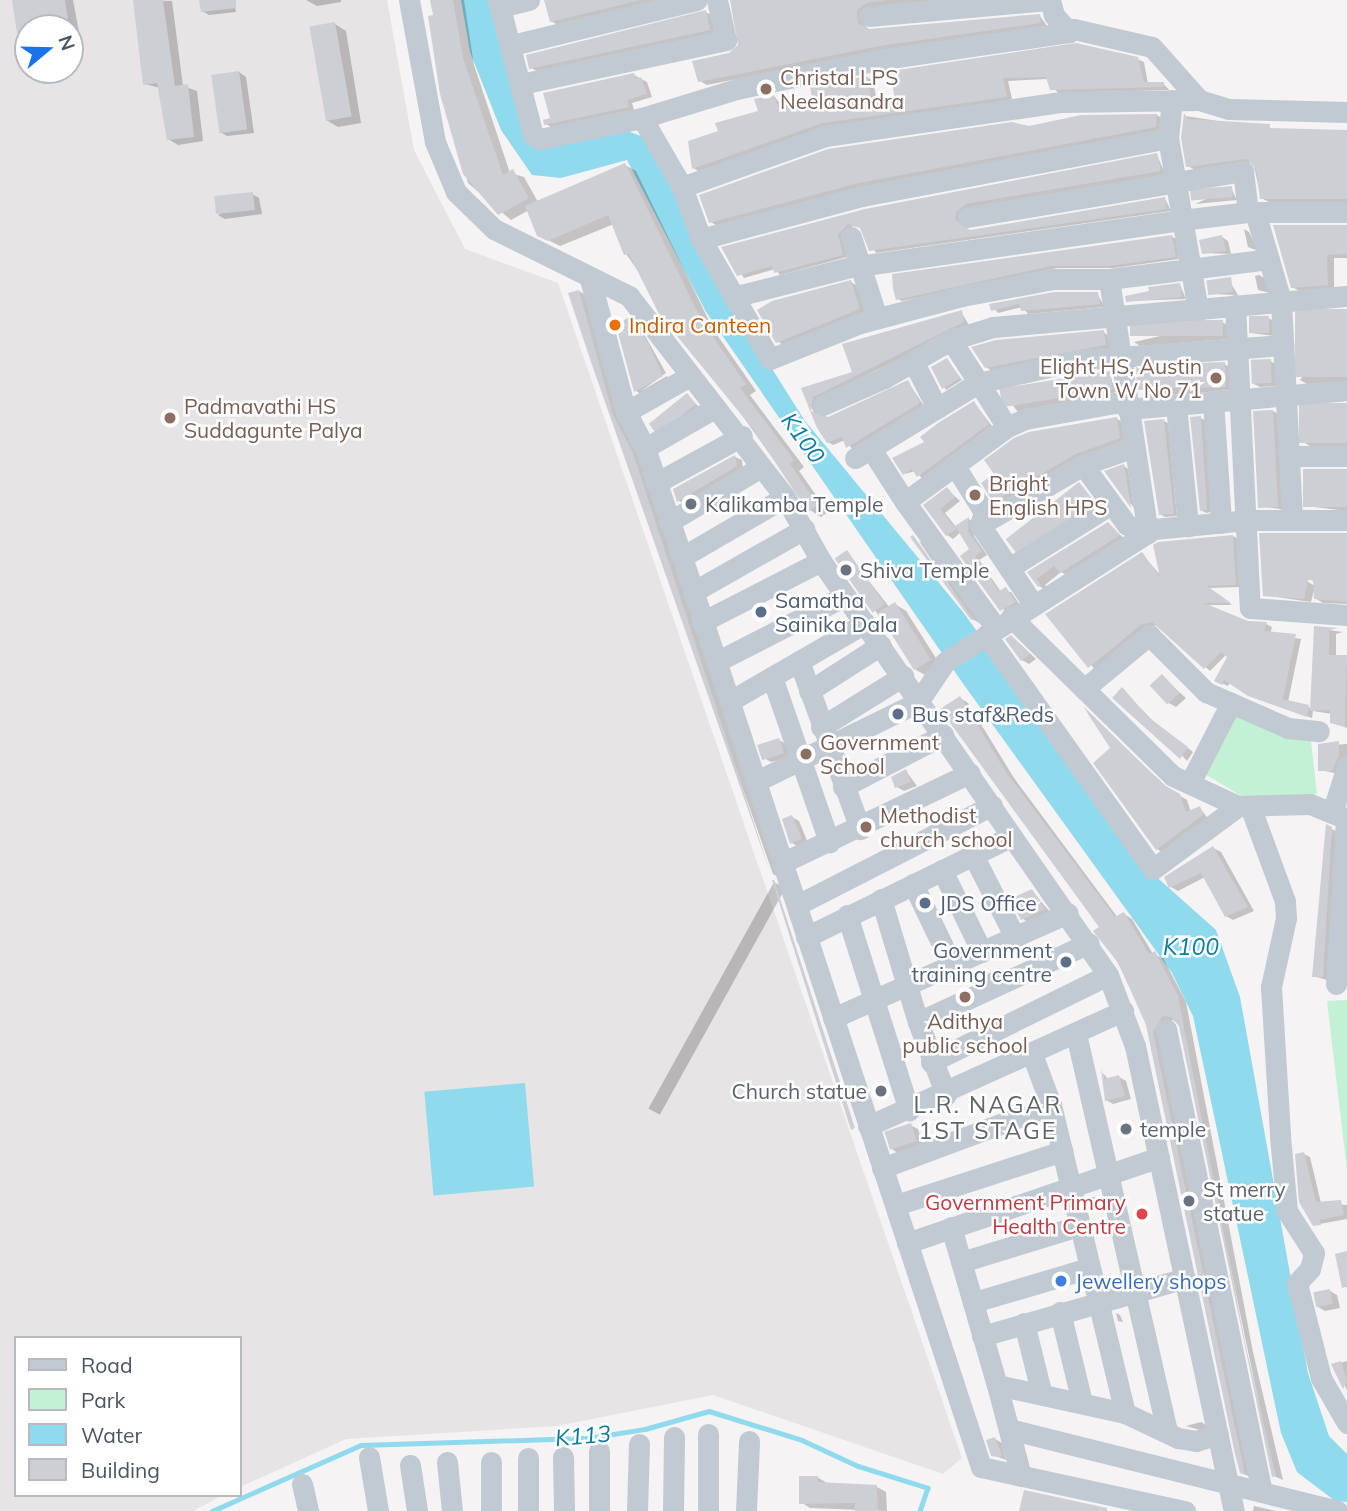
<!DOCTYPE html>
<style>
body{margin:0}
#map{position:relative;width:1347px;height:1511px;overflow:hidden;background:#f5f3f3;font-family:Mulish,sans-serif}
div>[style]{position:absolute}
.education>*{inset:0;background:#e6e4e5}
.green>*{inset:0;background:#c3f1d5}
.water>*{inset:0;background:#90daee;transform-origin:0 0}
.shadow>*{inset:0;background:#0003;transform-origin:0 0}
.stream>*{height:4.5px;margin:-2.25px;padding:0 2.25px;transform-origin:2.25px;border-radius:2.25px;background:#90daee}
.building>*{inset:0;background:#cdcfd5;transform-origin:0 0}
.minor>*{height:21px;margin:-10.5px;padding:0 10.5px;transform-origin:10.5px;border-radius:10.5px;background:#c1cad2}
.dots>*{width:19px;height:19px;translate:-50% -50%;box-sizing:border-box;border:4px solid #fff;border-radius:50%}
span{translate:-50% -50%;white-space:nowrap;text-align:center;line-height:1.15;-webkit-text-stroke:5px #fff;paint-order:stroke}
.education-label{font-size:21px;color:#785e54}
.left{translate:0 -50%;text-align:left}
.right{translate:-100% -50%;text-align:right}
.food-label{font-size:21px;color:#c56008}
.worship-label{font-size:21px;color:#5b616d}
.service-label{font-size:21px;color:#4e5e75}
.health-label{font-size:21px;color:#be3a42}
.shop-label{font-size:21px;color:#366cbe}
.water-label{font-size:23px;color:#0c7c9b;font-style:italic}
.neighbourhood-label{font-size:23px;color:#5f6368;letter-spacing:2px}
.legend{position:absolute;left:14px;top:1336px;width:228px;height:161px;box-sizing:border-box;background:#fff;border:2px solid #b7bbc0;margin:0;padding:9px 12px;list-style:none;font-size:21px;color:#4a5661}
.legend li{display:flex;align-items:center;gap:14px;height:35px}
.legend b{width:35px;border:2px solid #b7bbc0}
.north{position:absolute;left:14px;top:14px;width:70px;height:70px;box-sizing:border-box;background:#fff;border:2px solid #b7bbc0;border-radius:50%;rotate:71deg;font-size:19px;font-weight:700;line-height:28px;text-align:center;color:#4a5661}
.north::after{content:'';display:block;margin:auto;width:24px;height:32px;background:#1a73e8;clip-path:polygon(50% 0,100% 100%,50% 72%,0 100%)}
</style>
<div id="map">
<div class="education">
<i style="clip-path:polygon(evenodd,0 0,387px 0,414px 150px,465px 249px,558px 283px,962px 1458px,943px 1474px,713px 1395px,557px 1426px,346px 1439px,240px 1487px,240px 1338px,16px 1338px,16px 1495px,223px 1495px,193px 1511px,0 1511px,0 0,28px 28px,70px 28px,70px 70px,28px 70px,28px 28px)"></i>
</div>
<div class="green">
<i style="clip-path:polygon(1234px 712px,1287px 738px,1311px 741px,1317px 794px,1243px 797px,1203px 773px)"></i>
<i style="clip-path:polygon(1347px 1000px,1347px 1170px,1327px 1001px)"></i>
</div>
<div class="water">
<i style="clip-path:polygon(461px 0,492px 0,531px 142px,620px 128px,643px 137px,755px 342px,805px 421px,963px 612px,1151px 872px,1216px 930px,1240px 997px,1308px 1373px,1329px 1436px,1347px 1454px,1347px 1502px,1335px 1501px,1297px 1472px,1281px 1433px,1193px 1016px,1172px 973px,964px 685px,706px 312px,627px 160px,561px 178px,532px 175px,501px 130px,470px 52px)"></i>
<i style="left:525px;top:1083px;width:104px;height:101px;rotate:85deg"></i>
</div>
<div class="shadow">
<i style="clip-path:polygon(14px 0,73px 0,79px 32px,28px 28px,28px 38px,19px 32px)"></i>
<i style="clip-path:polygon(135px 0,172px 1px,183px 86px,197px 91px,203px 141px,178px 145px,168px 139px,160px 88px,145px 84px)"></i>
<i style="clip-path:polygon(201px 0,234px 0,236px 12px,209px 15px,202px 11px)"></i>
<i style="clip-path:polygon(306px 0,341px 0,341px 2px,317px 6px)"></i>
<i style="clip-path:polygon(433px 0,464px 0,474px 65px,510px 173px,524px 177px,538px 202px,625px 165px,636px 171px,713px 329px,756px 391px,750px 395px,804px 467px,799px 471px,828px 512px,821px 517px,810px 510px,626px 254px,614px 224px,560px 246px,538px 235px,529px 210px,511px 220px,468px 183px,438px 72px)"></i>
<i style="clip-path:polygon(545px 0,661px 0,558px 25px,551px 21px)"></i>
<i style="clip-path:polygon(732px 0,940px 0,862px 23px,871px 31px,1040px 16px,1047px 26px,888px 49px,707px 85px,700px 81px,741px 44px)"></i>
<i style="clip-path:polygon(705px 12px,712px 15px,716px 33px,537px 71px,531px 68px)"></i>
<i style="clip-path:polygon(335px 24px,346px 31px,361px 123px,338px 127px,326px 120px)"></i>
<i style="clip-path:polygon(1137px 59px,1144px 62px,1148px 84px,1163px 83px,1169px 90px,1058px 93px,1048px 79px,1008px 81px,1012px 99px,699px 172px,694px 168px,720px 132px,760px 113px,774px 96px,781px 105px,814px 100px,867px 77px,873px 81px,877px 102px,896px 97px,893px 73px)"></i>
<i style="clip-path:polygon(239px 72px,246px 77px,254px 133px,227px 136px,220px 132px)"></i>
<i style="clip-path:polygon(634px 75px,647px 82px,652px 97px,632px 103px,634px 110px,551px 127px,546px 124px)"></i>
<i style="clip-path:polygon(1157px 115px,1163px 119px,1162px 130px,717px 226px,711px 222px,1029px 128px,1081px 117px)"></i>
<i style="clip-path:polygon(1185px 116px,1278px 130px,1347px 131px,1347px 202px,1269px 202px,1261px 198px,1253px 162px,1195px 170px,1188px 166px)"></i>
<i style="clip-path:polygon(1157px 155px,1165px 174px,960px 224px,971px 232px,1165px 199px,1171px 211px,876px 253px,862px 228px,853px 226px,842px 238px,847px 257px,780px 275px,775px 269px,744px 278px,724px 248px)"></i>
<i style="clip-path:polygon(1231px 188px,1237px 200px,1195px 204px)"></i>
<i style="clip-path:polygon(252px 194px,259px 198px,262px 214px,225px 219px,218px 215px)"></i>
<i style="clip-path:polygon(1347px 227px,1347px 258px,1334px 258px,1334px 288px,1300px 291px,1292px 287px)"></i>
<i style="clip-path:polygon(1244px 229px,1249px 232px,1258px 251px,1248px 247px)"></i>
<i style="clip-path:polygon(1171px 236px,1176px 239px,1179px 259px,1114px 268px,1057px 268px,902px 301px,898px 299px)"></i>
<i style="clip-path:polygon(1222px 237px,1228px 241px,1231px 254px,1203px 253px)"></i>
<i style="clip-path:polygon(1259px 275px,1266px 279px,1270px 293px,1258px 290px,1255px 276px)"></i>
<i style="clip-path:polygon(851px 282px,859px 287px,867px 314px,785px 346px,777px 341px)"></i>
<i style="clip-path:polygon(1230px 282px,1238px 295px,1210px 294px)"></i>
<i style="clip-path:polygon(1180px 285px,1186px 299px,1127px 301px)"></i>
<i style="clip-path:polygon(579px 291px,590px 298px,782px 879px,773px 874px,592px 362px)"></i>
<i style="clip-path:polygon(1097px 294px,1105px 307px,1028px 314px,1022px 307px,998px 313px,992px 306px)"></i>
<i style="clip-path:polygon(1347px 311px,1347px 381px,1307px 384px,1300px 380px)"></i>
<i style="clip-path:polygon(961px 312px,969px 325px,818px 399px,816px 415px,828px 419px,908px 382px,924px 406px,853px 450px,845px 440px,833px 445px,828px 442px,803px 389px,854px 374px)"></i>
<i style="clip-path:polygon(1268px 318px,1274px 321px,1275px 336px,1251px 333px)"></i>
<i style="clip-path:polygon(629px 319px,639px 325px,666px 373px,641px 391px,667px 376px,671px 382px,645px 397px,636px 391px,618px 326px)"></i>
<i style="clip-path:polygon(1222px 322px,1229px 326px,1229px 339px,1140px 346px,1134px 342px)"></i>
<i style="clip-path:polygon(1103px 332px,1109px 336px,1111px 348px,992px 371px,986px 367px)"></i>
<i style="clip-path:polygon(947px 360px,962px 380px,946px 390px,933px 367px)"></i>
<i style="clip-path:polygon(1270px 361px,1276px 364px,1277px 386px,1260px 387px,1254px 384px)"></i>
<i style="clip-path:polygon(1224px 364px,1230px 367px,1231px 390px,1147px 397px,1142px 394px)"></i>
<i style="clip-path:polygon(1109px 373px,1117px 392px,1018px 412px,1003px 393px)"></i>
<i style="clip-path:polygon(687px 395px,699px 407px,656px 431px,652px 429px)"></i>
<i style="clip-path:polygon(974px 403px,992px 426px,922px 478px,915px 471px,905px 474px,926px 443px)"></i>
<i style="clip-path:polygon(1347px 405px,1347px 446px,1310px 446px,1303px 442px)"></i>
<i style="clip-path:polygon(1273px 411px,1280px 415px,1285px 510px,1260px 506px)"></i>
<i style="clip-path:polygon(1200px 418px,1205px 420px,1211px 512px,1206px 513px,1201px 510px)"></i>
<i style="clip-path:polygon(1117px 419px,1122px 422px,1125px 440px,1000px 504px,995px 501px)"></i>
<i style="clip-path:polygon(1164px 421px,1168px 423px,1177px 516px,1165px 517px,1160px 514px)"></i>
<i style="clip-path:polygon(735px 457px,742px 460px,743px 470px,685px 504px,679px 501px,675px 490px)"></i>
<i style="clip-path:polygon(1124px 466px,1128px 469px,1134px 508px,1107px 472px)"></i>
<i style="clip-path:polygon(1347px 471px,1347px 511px,1306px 506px)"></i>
<i style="clip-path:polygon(1079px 484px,1095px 503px,1018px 551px,1014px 549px)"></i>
<i style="clip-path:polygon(947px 489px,960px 501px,945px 513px,956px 527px,969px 519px,974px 522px,974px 536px,987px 555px,979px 560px,1001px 592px,1011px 592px,1020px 605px,1007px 613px,962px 556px,972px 549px,961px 532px,953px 539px,947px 535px,926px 505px)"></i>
<i style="clip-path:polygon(1108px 524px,1127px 541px,1070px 577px,1061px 572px,1045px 585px,1048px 591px,1039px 586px,1030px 573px)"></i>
<i style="clip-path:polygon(evenodd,1347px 535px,1347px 604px,1323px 603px,1315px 598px,1314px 590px,1311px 602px,1264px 595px,1347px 535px,1301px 574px,1315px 582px,1315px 586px,1299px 577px,1301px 574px)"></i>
<i style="clip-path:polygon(1233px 536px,1238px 539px,1240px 587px,1209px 588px,1232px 605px,1205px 605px,1248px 623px,1266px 624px,1272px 627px,1270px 634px,1301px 639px,1288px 702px,1311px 708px,1315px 628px,1343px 632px,1336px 634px,1336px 656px,1347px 656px,1347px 728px,1332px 722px,1332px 714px,1313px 711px,1312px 718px,1255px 698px,1230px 682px,1228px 686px,1221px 683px,1229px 657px,1226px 655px,1210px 671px,1158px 625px,1146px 627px,1095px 670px,1078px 647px,1142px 554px,1162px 577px)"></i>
<i style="clip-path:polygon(919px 541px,924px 544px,983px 625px,972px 619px)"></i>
<i style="clip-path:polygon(847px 553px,890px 608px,895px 604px,906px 611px,941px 666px,927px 676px,916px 670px,875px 610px)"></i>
<i style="clip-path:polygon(1011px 638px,1018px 642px,1036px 659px,1029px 664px,1022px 660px,1008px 640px)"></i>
<i style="clip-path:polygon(1162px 677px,1186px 698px,1176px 707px,1169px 703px)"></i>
<i style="clip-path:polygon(1122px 689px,1155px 723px,1193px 752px,1187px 761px)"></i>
<i style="clip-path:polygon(960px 698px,968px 703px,1014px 778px,1118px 918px,1124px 914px,1132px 919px,1153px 954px,1163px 958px,1186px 1002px,1253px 1352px,1283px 1480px,1274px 1476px,1180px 1025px,1173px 1020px,1165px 1024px,1250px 1477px,1241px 1472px,1148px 1025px,1101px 928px)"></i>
<i style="clip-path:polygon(1088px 714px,1170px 790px,1187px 800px,1191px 812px,1200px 808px,1209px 820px,1164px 853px,1157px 849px,1096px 763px,1112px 748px)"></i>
<i style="clip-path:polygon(779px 740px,786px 744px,790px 757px,771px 762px,764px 758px)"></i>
<i style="clip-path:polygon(1347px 744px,1347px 759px,1339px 774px,1320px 770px,1319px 746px)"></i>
<i style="clip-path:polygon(906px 771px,917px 786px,904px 791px,897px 787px)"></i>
<i style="clip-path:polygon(792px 817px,799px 821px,808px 843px,799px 847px,792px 843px,784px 820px)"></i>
<i style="clip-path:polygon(1332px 829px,1342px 835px,1333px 982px,1314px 976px)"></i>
<i style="clip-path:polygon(1213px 848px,1221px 852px,1254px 911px,1233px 920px,1226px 916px,1205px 877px,1178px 891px,1171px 887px)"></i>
<i style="left:774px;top:882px;width:13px;height:259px;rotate:29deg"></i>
<i style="clip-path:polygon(1032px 891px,1051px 913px,1029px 923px,1022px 918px)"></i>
<i style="clip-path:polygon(998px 968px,1005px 973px,990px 981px,983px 977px)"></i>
<i style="clip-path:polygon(1103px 1073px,1109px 1080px,1119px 1077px,1126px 1081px,1131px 1099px,1113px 1104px,1106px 1100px)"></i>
<i style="clip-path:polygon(910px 1125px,918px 1129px,923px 1145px,899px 1154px,892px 1149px)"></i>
<i style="clip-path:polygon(1304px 1154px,1310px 1157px,1321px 1203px,1347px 1205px,1347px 1219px,1314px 1225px)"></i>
<i style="clip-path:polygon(1088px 1197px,1095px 1197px,1097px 1205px,1090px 1205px)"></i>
<i style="clip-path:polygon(1113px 1279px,1120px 1283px,1122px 1288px,1110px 1285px)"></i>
<i style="clip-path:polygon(1330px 1291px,1337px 1295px,1340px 1308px,1325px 1311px,1318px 1307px)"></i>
<i style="clip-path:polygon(1116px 1313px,1120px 1315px,1123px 1322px,1118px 1321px)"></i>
<i style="clip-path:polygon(1347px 1361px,1347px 1390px,1334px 1365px)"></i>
<i style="clip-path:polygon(1201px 1422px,1208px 1426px,1203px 1431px,1186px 1426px)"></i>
<i style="clip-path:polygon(995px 1439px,1002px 1443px,1006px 1460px,993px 1455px)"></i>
<i style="clip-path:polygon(817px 1477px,827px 1483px,877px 1487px,886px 1492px,887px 1511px,810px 1508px,801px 1502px)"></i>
<i style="clip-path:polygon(1254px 1506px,1276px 1511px,1253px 1511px)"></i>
</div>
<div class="stream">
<i style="left:212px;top:1511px;width:163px;rotate:-23.9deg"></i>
<i style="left:361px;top:1445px;width:227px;rotate:-1.8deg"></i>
<i style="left:588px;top:1438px;width:58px;rotate:-9deg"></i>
<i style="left:645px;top:1429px;width:66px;rotate:-15.7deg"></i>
<i style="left:709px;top:1411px;width:97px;rotate:17.3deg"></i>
<i style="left:802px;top:1440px;width:62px;rotate:24.9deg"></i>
<i style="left:858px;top:1466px;width:73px;rotate:17.4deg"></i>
<i style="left:928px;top:1488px;width:24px;rotate:109deg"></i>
</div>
<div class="building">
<i style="clip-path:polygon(12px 0,65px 0,69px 26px,28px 28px,17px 33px)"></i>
<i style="clip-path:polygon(133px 0,163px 0,175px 86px,188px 84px,194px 137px,167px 140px,157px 83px,143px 85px)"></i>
<i style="clip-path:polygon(199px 0,236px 0,236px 8px,201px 12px)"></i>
<i style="clip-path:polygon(430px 0,453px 0,463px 58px,503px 175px,513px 169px,529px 198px,498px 215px,463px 174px,440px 94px,428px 16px,433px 15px)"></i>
<i style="clip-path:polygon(544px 0,641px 0,550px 22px)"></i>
<i style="clip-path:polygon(730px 0,888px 0,867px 3px,857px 10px,858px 23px,869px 29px,1040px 14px,1041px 23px,880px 46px,698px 82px,692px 61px,729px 53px,738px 45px)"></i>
<i style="clip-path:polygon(706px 10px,710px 30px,529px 69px,526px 55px)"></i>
<i style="left:335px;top:22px;width:96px;height:26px;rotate:80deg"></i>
<i style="clip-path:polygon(1076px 43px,1138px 57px,1144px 82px,1164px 82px,1164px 87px,1050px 90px,1046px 77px,1003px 78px,1007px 97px,823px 123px,692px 169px,688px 141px,718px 131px,715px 123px,758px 111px,754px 99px,774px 95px,777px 104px,812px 98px,810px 87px,867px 76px,872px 102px,894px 96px,891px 71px)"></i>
<i style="left:239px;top:71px;width:59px;height:28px;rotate:82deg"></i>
<i style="clip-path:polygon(634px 73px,636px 79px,641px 77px,647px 94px,627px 100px,629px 107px,544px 125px,543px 120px,550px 118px,543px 93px)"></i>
<i style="clip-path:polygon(1184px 113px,1188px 119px,1270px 124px,1270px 128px,1347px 130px,1347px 199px,1260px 199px,1256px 169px,1247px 159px,1186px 167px,1181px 138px)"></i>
<i style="clip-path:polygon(1157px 114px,1156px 127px,859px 183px,709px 223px,699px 195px,828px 149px,1012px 122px,1029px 126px,1081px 115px)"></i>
<i style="clip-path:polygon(1157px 153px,1161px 171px,966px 204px,956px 212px,955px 220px,970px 230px,1165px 197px,1167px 209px,869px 251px,860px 228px,848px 224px,838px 235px,843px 255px,774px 273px,772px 266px,737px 276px,721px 247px,865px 209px)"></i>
<i style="clip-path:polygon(625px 163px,702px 321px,746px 384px,740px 388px,794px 460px,790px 464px,818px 505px,808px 512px,753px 429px,659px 314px,629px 254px,624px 255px,608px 215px,548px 241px,537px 236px,525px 206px)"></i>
<i style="left:1232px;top:186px;width:11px;height:42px;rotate:85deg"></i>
<i style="left:253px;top:192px;width:18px;height:39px;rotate:84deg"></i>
<i style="clip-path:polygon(1273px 225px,1347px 225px,1347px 254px,1327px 255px,1328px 285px,1291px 288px)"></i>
<i style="clip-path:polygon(1172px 235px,1176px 257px,1108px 266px,1051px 266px,896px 300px,893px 289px,892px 274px)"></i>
<i style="clip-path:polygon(1222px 235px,1226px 251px,1202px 254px,1199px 240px)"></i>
<i style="left:1231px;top:277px;width:15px;height:25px;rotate:82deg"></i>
<i style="clip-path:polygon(851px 280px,860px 309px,776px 343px,757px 310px,772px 301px)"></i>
<i style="clip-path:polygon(1180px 283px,1182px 297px,1126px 302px,1125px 296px,1149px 291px,1148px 287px)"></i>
<i style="clip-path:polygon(579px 290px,613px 415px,633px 453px,771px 875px,591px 362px,568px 293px)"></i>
<i style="clip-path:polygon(1054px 292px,1098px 292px,1100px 304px,1021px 311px,1019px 304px,991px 311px,989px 304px)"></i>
<i style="left:1347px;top:309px;width:68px;height:52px;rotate:90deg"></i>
<i style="clip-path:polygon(962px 310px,964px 322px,813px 397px,811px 411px,828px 417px,908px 380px,920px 403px,846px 448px,842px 437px,827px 443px,817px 428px,801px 388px,852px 372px,842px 344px)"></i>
<i style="left:1269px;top:316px;width:17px;height:20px;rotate:90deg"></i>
<i style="clip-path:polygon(629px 317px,647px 340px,663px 376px,634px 392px,616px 325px)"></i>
<i style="left:1223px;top:320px;width:16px;height:93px;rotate:90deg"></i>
<i style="clip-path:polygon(1104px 330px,1106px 345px,985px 368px,971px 347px,996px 340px)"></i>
<i style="clip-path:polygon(947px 358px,960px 378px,942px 389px,931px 367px)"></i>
<i style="left:1271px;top:359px;width:24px;height:20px;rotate:88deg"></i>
<i style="left:1225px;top:362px;width:25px;height:89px;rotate:88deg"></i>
<i style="left:1110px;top:371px;width:19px;height:112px;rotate:81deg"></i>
<i style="left:687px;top:393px;width:14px;height:49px;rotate:51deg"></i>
<i style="clip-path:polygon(974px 401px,989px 424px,917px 477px,912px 469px,903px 475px,892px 458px,924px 442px,920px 437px,938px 423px)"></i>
<i style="left:1347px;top:403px;width:40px;height:48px;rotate:90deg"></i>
<i style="left:1273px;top:410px;width:97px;height:20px;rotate:87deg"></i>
<i style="clip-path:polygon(1201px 416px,1207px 510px,1200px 511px,1190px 417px)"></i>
<i style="clip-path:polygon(1117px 417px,1120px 438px,1076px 454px,993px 502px,981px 483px,994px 474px,984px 460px,1014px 438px,1029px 432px)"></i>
<i style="clip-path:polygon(1164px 419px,1174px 514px,1159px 515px,1144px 421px)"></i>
<i style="clip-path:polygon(735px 455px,737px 466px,677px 502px,673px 489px)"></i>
<i style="clip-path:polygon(1124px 464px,1131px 508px,1104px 471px)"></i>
<i style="left:1303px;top:469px;width:44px;height:38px"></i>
<i style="left:1079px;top:482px;width:23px;height:93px;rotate:52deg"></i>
<i style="clip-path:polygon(947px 487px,955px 497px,940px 509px,956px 529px,946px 536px,923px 505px)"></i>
<i style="clip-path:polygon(969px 517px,968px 531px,982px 551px,975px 556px,999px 591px,1006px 587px,1016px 602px,1000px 611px,960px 556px,969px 549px,955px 526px)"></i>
<i style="clip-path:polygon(1108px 522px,1120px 535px,1060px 573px,1054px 566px,1037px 579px,1041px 585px,1038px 587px,1027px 572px)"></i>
<i style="clip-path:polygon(1259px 533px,1347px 533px,1347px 602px,1314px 599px,1313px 580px,1308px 580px,1304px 599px,1263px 596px)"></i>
<i style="clip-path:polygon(913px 535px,973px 619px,971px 620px,910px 537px)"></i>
<i style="clip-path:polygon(1233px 535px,1236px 585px,1207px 586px,1231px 603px,1204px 603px,1248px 621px,1267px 622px,1264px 631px,1296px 634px,1283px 699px,1309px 705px,1307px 717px,1248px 696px,1224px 680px,1222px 685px,1214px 681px,1227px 657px,1221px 652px,1204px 669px,1152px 622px,1141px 625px,1088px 668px,1045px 614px,1142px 552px,1160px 577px,1153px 545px,1158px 542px)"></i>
<i style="left:847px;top:550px;width:66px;height:15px;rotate:55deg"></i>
<i style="left:895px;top:602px;width:68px;height:20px;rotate:58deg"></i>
<i style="clip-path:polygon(1314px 626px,1338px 628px,1329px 630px,1329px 655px,1347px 655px,1345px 727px,1330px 723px,1330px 710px,1310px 711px)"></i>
<i style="clip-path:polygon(1011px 635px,1030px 654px,1021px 661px,1005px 639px)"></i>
<i style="left:1162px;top:674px;width:26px;height:17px;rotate:47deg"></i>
<i style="clip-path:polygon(1122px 687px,1148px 717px,1188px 747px,1180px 759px,1112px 698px)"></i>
<i style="clip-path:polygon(960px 696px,1006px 772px,1115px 917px,1124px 912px,1149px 954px,1155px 951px,1178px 996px,1246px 1347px,1276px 1476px,1272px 1477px,1179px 1026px,1171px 1017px,1163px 1016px,1153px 1032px,1245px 1475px,1240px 1473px,1235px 1454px,1146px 1025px,1119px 964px,1093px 931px,1099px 927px,940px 709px)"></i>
<i style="clip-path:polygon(1083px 706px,1164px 785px,1180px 794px,1186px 812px,1200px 806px,1203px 815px,1156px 850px,1093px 763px,1110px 748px)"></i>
<i style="left:779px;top:738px;width:16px;height:23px;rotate:72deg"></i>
<i style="clip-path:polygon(1339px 741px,1339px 756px,1332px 771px,1318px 771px,1318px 744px)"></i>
<i style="clip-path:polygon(906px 769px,911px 782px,895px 788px,891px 777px)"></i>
<i style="clip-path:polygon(792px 815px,802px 839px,790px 844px,782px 819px)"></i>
<i style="clip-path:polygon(1326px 824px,1332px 827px,1323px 977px,1312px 977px)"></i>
<i style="clip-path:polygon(1213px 846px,1248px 907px,1225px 917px,1201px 873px,1169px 888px,1164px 877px)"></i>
<i style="clip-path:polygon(772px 880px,774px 880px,855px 1128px,851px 1130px)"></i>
<i style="clip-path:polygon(1032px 889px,1045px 909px,1021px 920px,1010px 899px)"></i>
<i style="clip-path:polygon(1101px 1069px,1104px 1079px,1119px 1075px,1125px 1096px,1105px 1101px)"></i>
<i style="left:911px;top:1123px;width:19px;height:28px;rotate:72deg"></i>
<i style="clip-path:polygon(1304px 1152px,1316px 1202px,1341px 1200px,1344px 1215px,1320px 1220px,1321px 1225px,1313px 1226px,1299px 1202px,1295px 1154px)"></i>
<i style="clip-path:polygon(1347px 1251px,1347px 1287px,1342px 1288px,1335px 1254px)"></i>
<i style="left:1330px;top:1289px;width:15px;height:17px;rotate:79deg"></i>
<i style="clip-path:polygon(1341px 1361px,1347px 1381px,1343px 1389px,1331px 1364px)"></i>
<i style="clip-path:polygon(995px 1437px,1002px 1456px,998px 1457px,991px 1456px,986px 1440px)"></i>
<i style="clip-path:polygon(799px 1476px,818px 1476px,818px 1482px,877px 1485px,878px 1511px,855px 1511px,855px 1503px,799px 1504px)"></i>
<i style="clip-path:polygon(1024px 1490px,1107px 1508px,1107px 1511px,1019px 1511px)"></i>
</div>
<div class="minor">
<i style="left:409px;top:0;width:144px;rotate:79.6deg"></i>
<i style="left:435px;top:142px;width:54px;rotate:67.2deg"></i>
<i style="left:456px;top:192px;width:53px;rotate:44.2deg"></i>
<i style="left:494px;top:229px;width:151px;rotate:26.4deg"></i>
<i style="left:629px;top:296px;width:254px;rotate:52.2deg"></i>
<i style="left:785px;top:497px;width:73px;rotate:60.6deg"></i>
<i style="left:821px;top:561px;width:504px;rotate:55.27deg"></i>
<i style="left:1108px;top:975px;width:76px;rotate:69.2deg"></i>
<i style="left:1135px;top:1046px;width:475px;rotate:78deg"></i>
<i style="left:498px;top:0;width:139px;rotate:75.5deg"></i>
<i style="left:533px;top:135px;width:8px;rotate:30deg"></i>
<i style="left:540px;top:139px;width:104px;rotate:-11.6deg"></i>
<i style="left:1050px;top:0;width:16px;rotate:75deg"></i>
<i style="left:1054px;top:15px;width:23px;rotate:49deg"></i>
<i style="left:1069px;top:32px;width:6px;rotate:-31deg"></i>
<i style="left:1074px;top:29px;width:80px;rotate:13deg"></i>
<i style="left:1152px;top:47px;width:71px;rotate:48.4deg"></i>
<i style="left:1199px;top:100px;width:31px;rotate:17deg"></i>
<i style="left:1229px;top:109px;width:118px;rotate:1.5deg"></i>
<i style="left:500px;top:7px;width:30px;rotate:-14deg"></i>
<i style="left:869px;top:16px;width:180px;rotate:-5.1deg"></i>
<i style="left:1069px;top:32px;width:188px;rotate:171.7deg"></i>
<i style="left:883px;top:59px;width:146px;rotate:168.5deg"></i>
<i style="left:740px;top:88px;width:102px;rotate:163deg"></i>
<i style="left:642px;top:118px;width:80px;rotate:59.9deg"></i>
<i style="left:682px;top:187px;width:55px;rotate:69.9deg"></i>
<i style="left:701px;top:239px;width:138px;rotate:60.1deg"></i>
<i style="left:770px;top:359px;width:97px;rotate:-21.8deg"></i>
<i style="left:860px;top:323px;width:106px;rotate:-14.8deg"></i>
<i style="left:962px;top:296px;width:93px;rotate:-10.6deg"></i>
<i style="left:1053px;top:279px;width:56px"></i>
<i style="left:1109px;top:279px;width:161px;rotate:-7.1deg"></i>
<i style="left:512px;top:45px;width:190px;rotate:-13.7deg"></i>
<i style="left:521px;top:84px;width:210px;rotate:-12.1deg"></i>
<i style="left:726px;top:40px;width:41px;rotate:-102.7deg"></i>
<i style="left:1172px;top:100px;width:38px;rotate:96deg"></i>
<i style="left:1168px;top:138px;width:175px;rotate:80.1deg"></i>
<i style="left:682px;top:187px;width:152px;rotate:-19.6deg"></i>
<i style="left:825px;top:136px;width:239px;rotate:-8.2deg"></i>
<i style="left:1062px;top:102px;width:137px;rotate:-0.8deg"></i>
<i style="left:1255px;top:212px;width:93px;rotate:73.7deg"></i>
<i style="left:1281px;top:301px;width:218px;rotate:87.1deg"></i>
<i style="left:968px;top:217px;width:279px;rotate:-9.5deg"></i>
<i style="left:1243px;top:171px;width:41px;rotate:83deg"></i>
<i style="left:851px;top:237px;width:85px;rotate:72.2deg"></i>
<i style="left:701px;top:239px;width:167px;rotate:-15deg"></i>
<i style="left:862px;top:196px;width:311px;rotate:-10.7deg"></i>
<i style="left:590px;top:279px;width:138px;rotate:74.9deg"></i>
<i style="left:626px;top:412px;width:41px;rotate:62.2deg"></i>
<i style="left:645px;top:448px;width:115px;rotate:71.3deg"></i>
<i style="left:682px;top:557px;width:958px;rotate:71.81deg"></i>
<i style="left:981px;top:1467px;width:209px;rotate:12.2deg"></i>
<i style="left:1109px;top:279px;width:257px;rotate:81.3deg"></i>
<i style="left:733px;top:297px;width:122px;rotate:-14.3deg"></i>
<i style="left:851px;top:267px;width:333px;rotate:-8.1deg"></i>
<i style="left:1181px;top:220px;width:67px;rotate:-6.8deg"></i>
<i style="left:1248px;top:212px;width:99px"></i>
<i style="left:1235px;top:305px;width:303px;rotate:87.2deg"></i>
<i style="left:1250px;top:608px;width:97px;rotate:4.1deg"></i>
<i style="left:951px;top:340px;width:103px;rotate:57.2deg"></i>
<i style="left:913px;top:361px;width:53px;rotate:62.9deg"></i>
<i style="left:1213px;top:401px;width:122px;rotate:86.2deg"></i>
<i style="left:823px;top:405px;width:67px;rotate:-23.9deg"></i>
<i style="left:884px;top:378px;width:77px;rotate:-29.6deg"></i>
<i style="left:951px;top:340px;width:44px;rotate:-17.2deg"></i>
<i style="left:993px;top:327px;width:355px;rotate:-5deg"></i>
<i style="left:1176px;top:405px;width:122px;rotate:84.3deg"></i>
<i style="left:1127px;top:409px;width:221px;rotate:-4.9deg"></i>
<i style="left:626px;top:412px;width:73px;rotate:-29.4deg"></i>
<i style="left:1134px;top:447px;width:54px;rotate:160.6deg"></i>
<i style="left:1083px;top:465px;width:74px;rotate:53.7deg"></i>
<i style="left:1127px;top:525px;width:22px;rotate:21deg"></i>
<i style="left:645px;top:448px;width:78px;rotate:-29.8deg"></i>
<i style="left:871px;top:449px;width:63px;rotate:57.3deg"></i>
<i style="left:1289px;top:456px;width:58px"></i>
<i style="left:855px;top:458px;width:144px;rotate:-31.4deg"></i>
<i style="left:978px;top:383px;width:104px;rotate:-12.8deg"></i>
<i style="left:1079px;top:360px;width:205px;rotate:-4.2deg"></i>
<i style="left:960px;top:474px;width:45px;rotate:57.7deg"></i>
<i style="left:984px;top:512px;width:14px;rotate:107deg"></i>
<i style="left:980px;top:525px;width:95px;rotate:56.1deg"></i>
<i style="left:656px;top:483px;width:98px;rotate:-28.7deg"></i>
<i style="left:669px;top:522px;width:107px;rotate:-30.9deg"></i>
<i style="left:980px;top:525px;width:119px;rotate:-30.2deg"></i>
<i style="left:682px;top:557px;width:119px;rotate:-30.2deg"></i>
<i style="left:1009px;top:568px;width:119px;rotate:-32deg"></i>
<i style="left:693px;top:592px;width:128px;rotate:-29.6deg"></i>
<i style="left:1011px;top:617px;width:227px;rotate:44.5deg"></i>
<i style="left:1173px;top:776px;width:72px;rotate:24.8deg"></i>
<i style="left:1238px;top:806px;width:72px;rotate:-1.6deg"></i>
<i style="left:1310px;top:804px;width:40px;rotate:22deg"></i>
<i style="left:702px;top:622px;width:134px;rotate:-27.1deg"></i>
<i style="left:996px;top:628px;width:155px;rotate:-125.8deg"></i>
<i style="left:905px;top:502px;width:127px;rotate:-36.3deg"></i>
<i style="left:1007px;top:427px;width:20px;rotate:-24deg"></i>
<i style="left:1025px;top:419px;width:103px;rotate:-10.1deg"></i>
<i style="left:986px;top:635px;width:287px;rotate:54.5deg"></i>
<i style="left:1153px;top:869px;width:106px;rotate:-36.5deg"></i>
<i style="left:799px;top:661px;width:179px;rotate:70deg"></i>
<i style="left:716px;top:662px;width:145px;rotate:-27.1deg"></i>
<i style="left:772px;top:677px;width:175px;rotate:70.9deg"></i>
<i style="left:1084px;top:689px;width:85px;rotate:-39.7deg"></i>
<i style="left:1149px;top:635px;width:81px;rotate:45deg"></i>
<i style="left:1206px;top:692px;width:90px;rotate:23.7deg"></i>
<i style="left:1288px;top:728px;width:31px;rotate:6deg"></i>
<i style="left:809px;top:691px;width:85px;rotate:-32.6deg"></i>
<i style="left:730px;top:701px;width:156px;rotate:-30deg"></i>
<i style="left:821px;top:727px;width:97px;rotate:-31.9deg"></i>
<i style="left:755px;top:782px;width:182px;rotate:-26.1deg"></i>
<i style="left:918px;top:702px;width:48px;rotate:-56deg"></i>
<i style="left:945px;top:662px;width:248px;rotate:-32.5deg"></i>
<i style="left:1154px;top:529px;width:93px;rotate:-5.5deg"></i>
<i style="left:1247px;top:520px;width:100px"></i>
<i style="left:1190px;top:783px;width:90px;rotate:-62.9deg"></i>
<i style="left:843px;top:787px;width:113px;rotate:-27.5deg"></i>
<i style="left:1250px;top:806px;width:101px;rotate:69.8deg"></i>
<i style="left:1285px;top:901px;width:17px;rotate:87deg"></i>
<i style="left:1286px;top:918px;width:71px;rotate:102.3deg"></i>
<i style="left:1271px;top:987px;width:149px;rotate:86.5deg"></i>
<i style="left:1280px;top:1136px;width:75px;rotate:84.7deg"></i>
<i style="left:1287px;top:1211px;width:50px;rotate:57.3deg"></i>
<i style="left:1314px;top:1253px;width:16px;rotate:104deg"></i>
<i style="left:1310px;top:1269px;width:19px;rotate:133deg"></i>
<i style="left:1297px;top:1283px;width:98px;rotate:75.8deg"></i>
<i style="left:1321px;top:1378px;width:52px;rotate:60deg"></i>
<i style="left:1332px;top:813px;width:49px;rotate:-72.3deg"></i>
<i style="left:973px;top:855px;width:92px;rotate:62.9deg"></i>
<i style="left:782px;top:863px;width:208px;rotate:-25.6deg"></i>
<i style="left:942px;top:870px;width:91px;rotate:64deg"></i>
<i style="left:913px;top:884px;width:90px;rotate:64.3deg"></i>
<i style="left:881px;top:899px;width:128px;rotate:73.3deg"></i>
<i style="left:918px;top:1022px;width:78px;rotate:69deg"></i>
<i style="left:797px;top:905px;width:219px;rotate:-27.1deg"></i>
<i style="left:847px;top:915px;width:205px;rotate:72.4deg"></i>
<i style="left:806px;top:937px;width:229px;rotate:-26.1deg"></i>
<i style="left:1336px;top:984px;width:165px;rotate:-86.5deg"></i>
<i style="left:833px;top:1018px;width:257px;rotate:-24.1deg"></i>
<i style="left:918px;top:1022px;width:188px;rotate:-24.8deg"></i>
<i style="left:1166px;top:1029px;width:472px;rotate:78.3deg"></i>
<i style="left:1076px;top:1034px;width:408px;rotate:77.1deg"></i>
<i style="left:1032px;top:1054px;width:54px;rotate:69.6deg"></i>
<i style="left:1051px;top:1105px;width:317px;rotate:76.5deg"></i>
<i style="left:1125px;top:1413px;width:59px;rotate:25.3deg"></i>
<i style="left:1178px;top:1438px;width:18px;rotate:9deg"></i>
<i style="left:1196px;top:1441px;width:23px;rotate:-18deg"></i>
<i style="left:931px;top:1062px;width:197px;rotate:-26.2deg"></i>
<i style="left:868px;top:1126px;width:280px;rotate:-24.3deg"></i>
<i style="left:882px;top:1168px;width:180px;rotate:-20.4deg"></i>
<i style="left:896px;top:1205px;width:175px;rotate:-18deg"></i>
<i style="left:951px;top:1227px;width:165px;rotate:73.8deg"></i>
<i style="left:907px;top:1243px;width:266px;rotate:-18.8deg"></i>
<i style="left:961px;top:1262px;width:123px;rotate:-17deg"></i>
<i style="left:974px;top:1302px;width:120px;rotate:-16.5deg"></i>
<i style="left:1060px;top:1312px;width:93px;rotate:76.3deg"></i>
<i style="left:1024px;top:1323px;width:74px;rotate:76deg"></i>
<i style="left:982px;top:1336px;width:211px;rotate:-15.9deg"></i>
<i style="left:1009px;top:1429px;width:338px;rotate:14deg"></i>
<i style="left:599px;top:1451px;width:60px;rotate:90deg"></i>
<i style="left:369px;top:1457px;width:55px;rotate:80.5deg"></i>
<i style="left:563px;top:1457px;width:54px;rotate:88.9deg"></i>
<i style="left:528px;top:1458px;width:53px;rotate:90deg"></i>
<i style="left:447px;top:1462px;width:49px;rotate:84.2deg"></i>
<i style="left:410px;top:1465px;width:47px;rotate:81.3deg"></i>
<i style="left:1021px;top:1476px;width:94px;rotate:-104.8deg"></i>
<i style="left:997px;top:1385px;width:131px;rotate:12.3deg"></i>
<i style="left:302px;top:1484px;width:28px;rotate:77deg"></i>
<i style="left:491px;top:1511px;width:49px;rotate:-90deg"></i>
<i style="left:637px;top:1511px;width:67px;rotate:-88.3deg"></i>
<i style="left:673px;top:1511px;width:74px;rotate:-89.2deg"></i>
<i style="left:708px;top:1511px;width:77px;rotate:-90deg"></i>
<i style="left:746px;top:1511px;width:70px;rotate:-87.5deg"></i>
</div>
<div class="dots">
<i style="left:766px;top:89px;background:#8d6e63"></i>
<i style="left:615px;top:325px;background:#e8710a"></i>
<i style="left:1216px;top:378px;background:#8d6e63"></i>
<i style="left:170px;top:418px;background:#8d6e63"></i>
<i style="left:975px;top:495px;background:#8d6e63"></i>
<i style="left:691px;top:504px;background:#6b7280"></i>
<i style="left:846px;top:570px;background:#6b7280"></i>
<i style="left:761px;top:612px;background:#5c6f8a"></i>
<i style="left:898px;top:714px;background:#5c6f8a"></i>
<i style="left:806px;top:754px;background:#8d6e63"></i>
<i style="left:866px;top:827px;background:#8d6e63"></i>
<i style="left:925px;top:903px;background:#5c6f8a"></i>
<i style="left:1066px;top:962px;background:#5c6f8a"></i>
<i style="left:965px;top:997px;background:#8d6e63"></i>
<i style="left:881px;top:1091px;background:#6b7280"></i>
<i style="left:1126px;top:1129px;background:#6b7280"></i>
<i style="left:1189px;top:1201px;background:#6b7280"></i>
<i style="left:1142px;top:1214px;background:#e0444e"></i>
<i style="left:1061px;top:1281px;background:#3f7fe0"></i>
</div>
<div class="education-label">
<span class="left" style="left:780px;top:89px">Christal LPS<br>Neelasandra</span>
<span class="right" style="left:1202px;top:378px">Elight HS, Austin<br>Town W No 71</span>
<span class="left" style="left:184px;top:418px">Padmavathi HS<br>Suddagunte Palya</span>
<span class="left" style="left:989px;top:495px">Bright<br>English HPS</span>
<span class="left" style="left:820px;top:754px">Government<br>School</span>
<span class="left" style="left:880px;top:827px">Methodist<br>church school</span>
<span style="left:965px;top:1033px">Adithya<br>public school</span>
</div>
<div class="food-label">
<span class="left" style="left:629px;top:325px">Indira Canteen</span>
</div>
<div class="worship-label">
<span class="left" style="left:705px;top:504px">Kalikamba Temple</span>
<span class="left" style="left:860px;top:570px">Shiva Temple</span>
<span class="right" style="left:867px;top:1091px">Church statue</span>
<span class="left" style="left:1140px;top:1129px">temple</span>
<span class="left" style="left:1203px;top:1201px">St merry<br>statue</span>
</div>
<div class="service-label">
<span class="left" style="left:775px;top:612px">Samatha<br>Sainika Dala</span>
<span class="left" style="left:912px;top:714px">Bus staf&amp;Reds</span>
<span class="left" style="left:939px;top:903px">JDS Office</span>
<span class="right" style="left:1052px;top:962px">Government<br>training centre</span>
</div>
<div class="health-label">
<span class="right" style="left:1126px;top:1214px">Government Primary<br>Health Centre</span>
</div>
<div class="shop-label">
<span class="left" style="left:1075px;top:1281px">Jewellery shops</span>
</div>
<div class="water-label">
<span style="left:803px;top:438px;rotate:54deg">K100</span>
<span style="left:1191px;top:947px">K100</span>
<span style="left:583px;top:1436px;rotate:-5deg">K113</span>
</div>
<div class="neighbourhood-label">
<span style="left:988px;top:1118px">L.R. NAGAR<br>1ST STAGE</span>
</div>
<ul class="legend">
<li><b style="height:9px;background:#c1cad2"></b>Road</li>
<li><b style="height:19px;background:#c3f1d5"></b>Park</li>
<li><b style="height:19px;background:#90daee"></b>Water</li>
<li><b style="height:19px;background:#cdcfd5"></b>Building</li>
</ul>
<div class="north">N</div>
</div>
